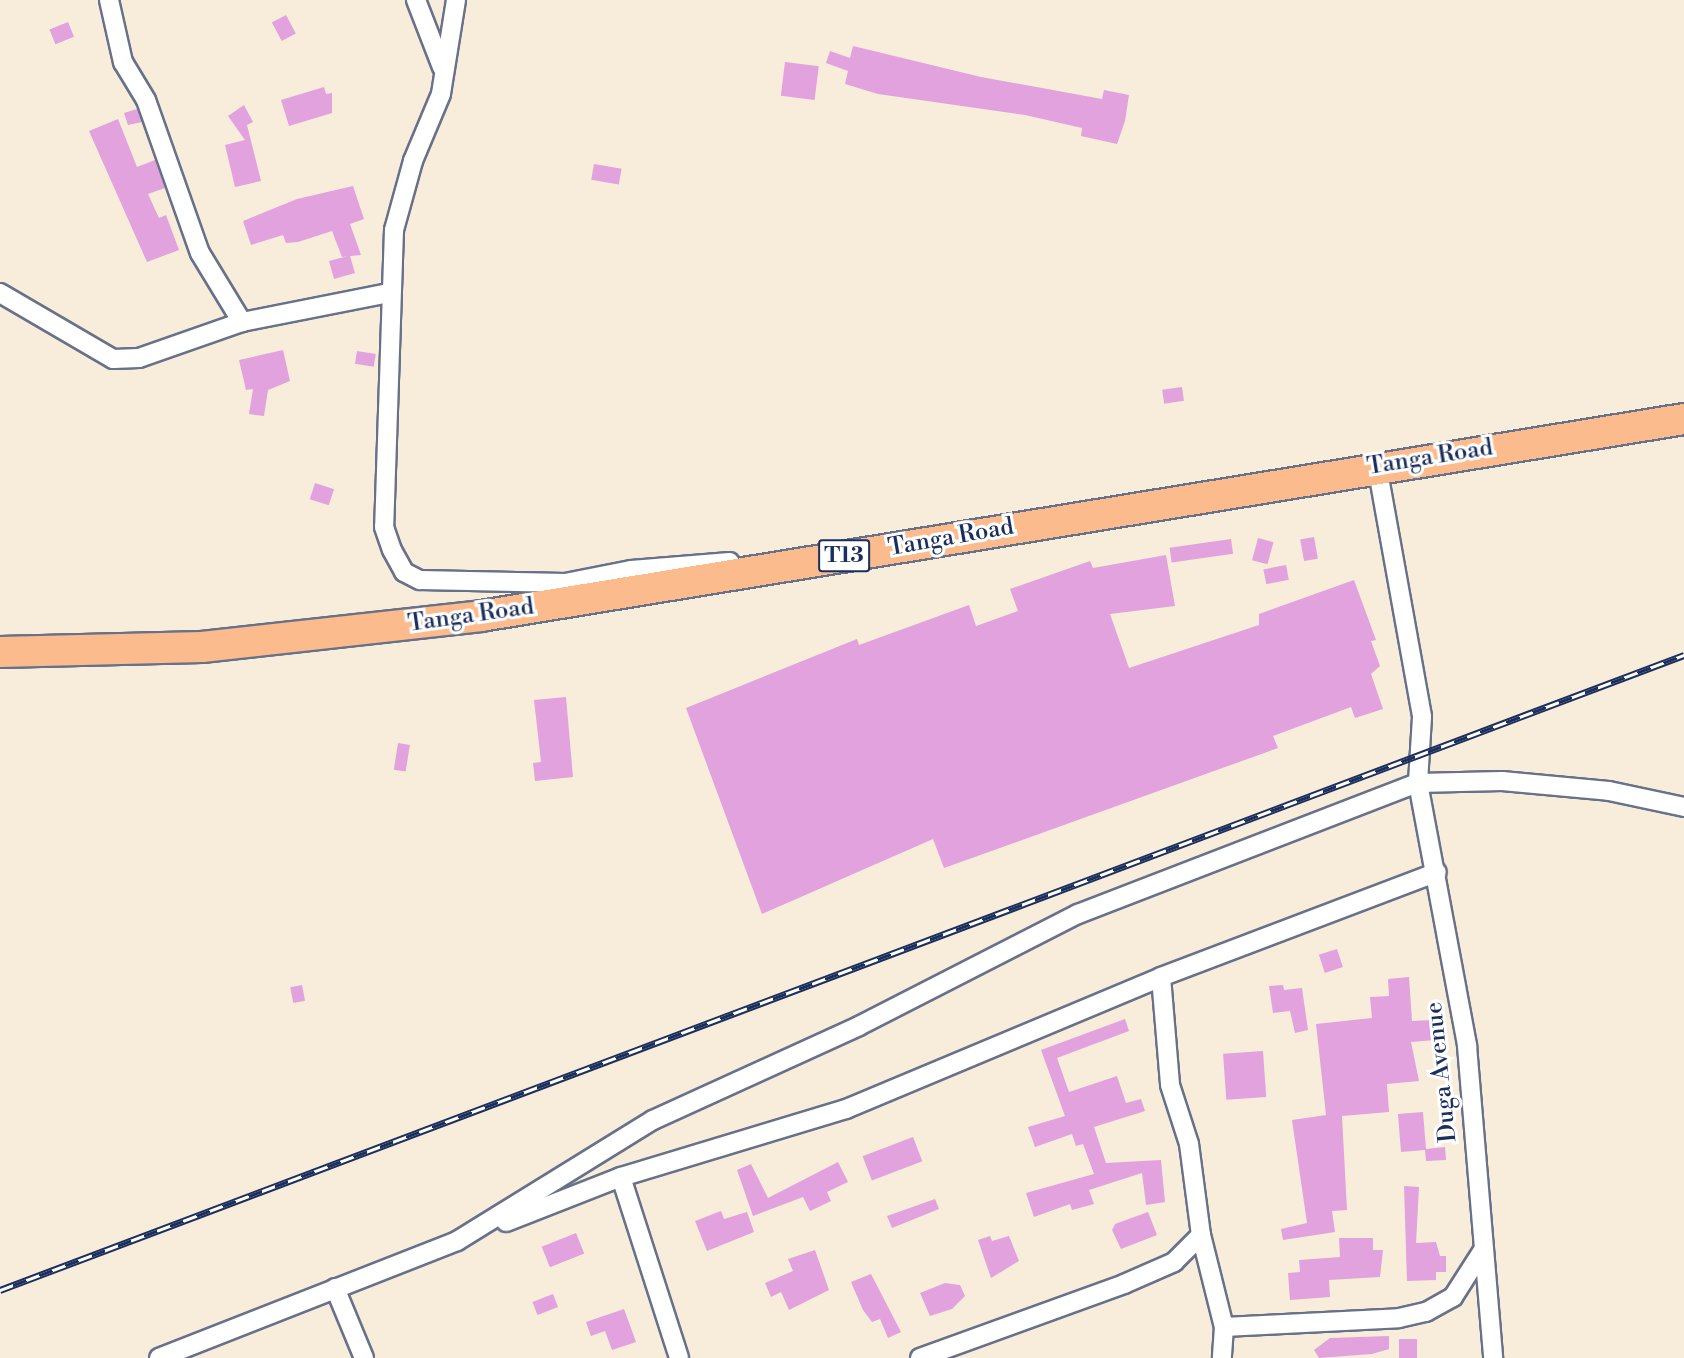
<!DOCTYPE html>
<style>
body{margin:0}
#map{position:relative;width:1684px;height:1358px;overflow:hidden;background:#f8ecdb;font-family:"Libre Bodoni",serif}
div>[style]{position:absolute}
.building>*{inset:0;background:#e1a2de;transform-origin:0 0}
.roads{filter:drop-shadow(2px 0 #68718a) drop-shadow(-2px 0 #68718a) drop-shadow(0 2px #68718a) drop-shadow(0 -2px #68718a)}
.minor>*{height:18px;margin:-9px;padding:0 9px;transform-origin:9px;border-radius:9px;background:#fff}
.trunk>*{height:30px;margin:-15px;padding:0 15px;transform-origin:15px;border-radius:15px;background:#fbbb8d}
.rail>*{height:7px;margin-top:-3.5px;transform-origin:0;background:repeating-linear-gradient(90deg,#fff 0 14px,#1b2f5e 0 28px);box-sizing:border-box;border-block:2px solid #1b2f5e}
span{translate:-50% -50%;white-space:nowrap;text-align:center;line-height:1.15;-webkit-text-stroke:6px #fff;paint-order:stroke}
.shield-label span{padding:2px 4px;background:#fff;border:2px solid;border-radius:4px;-webkit-text-stroke-width:0}
.shield-label{font-size:22px;color:#1b2f5e;font-weight:700}
.street-label{font-size:24px;color:#1b2f5e}
</style>
<div id="map">
<div class="building">
<i style="left:286px;top:15px;width:21px;height:16px;rotate:62deg"></i>
<i style="left:68px;top:22px;width:16px;height:20px;rotate:68deg"></i>
<i style="clip-path:polygon(853px 46px,981px 77px,1102px 99px,1104px 90px,1129px 95px,1125px 121px,1117px 144px,1081px 136px,1082px 128px,1025px 115px,878px 94px,845px 84px,848px 71px,826px 63px,830px 51px,850px 58px)"></i>
<i style="left:785px;top:62px;width:34px;height:34px;rotate:7deg"></i>
<i style="clip-path:polygon(324px 87px,326px 94px,332px 93px,332px 113px,289px 126px,281px 100px)"></i>
<i style="clip-path:polygon(244px 105px,253px 122px,247px 125px,261px 181px,235px 187px,225px 145px,245px 140px,228px 116px)"></i>
<i style="clip-path:polygon(137px 109px,142px 122px,128px 125px,124px 113px)"></i>
<i style="clip-path:polygon(118px 119px,137px 167px,155px 160px,165px 188px,148px 194px,159px 218px,166px 215px,179px 250px,147px 262px,89px 131px)"></i>
<i style="left:594px;top:164px;width:28px;height:16px;rotate:10deg"></i>
<i style="clip-path:polygon(353px 186px,364px 219px,350px 224px,361px 255px,350px 256px,355px 273px,334px 279px,329px 261px,348px 256px,342px 257px,332px 231px,298px 242px,286px 243px,283px 235px,251px 245px,243px 221px,297px 199px)"></i>
<i style="clip-path:polygon(283px 350px,290px 381px,268px 390px,264px 416px,249px 414px,253px 389px,246px 390px,239px 360px)"></i>
<i style="left:357px;top:351px;width:19px;height:13px;rotate:9deg"></i>
<i style="left:1182px;top:387px;width:14px;height:20px;rotate:82deg"></i>
<i style="left:315px;top:483px;width:20px;height:17px;rotate:18deg"></i>
<i style="left:1314px;top:537px;width:22px;height:14px;rotate:80deg"></i>
<i style="left:1258px;top:538px;width:16px;height:23px;rotate:15deg"></i>
<i style="left:1231px;top:539px;width:15px;height:62px;rotate:82deg"></i>
<i style="clip-path:polygon(1166px 555px,1175px 606px,1110px 614px,1129px 668px,1259px 625px,1259px 614px,1354px 580px,1376px 640px,1371px 641px,1380px 666px,1371px 674px,1383px 709px,1355px 718px,1351px 707px,1273px 736px,1278px 748px,944px 868px,933px 839px,762px 914px,686px 708px,857px 639px,859px 645px,969px 605px,976px 626px,1018px 611px,1010px 589px,1090px 561px,1093px 568px)"></i>
<i style="left:1286px;top:565px;width:15px;height:23px;rotate:79deg"></i>
<i style="clip-path:polygon(566px 697px,573px 777px,535px 781px,533px 763px,541px 762px,534px 700px)"></i>
<i style="left:398px;top:743px;width:12px;height:27px;rotate:9deg"></i>
<i style="left:1337px;top:949px;width:19px;height:19px;rotate:72deg"></i>
<i style="clip-path:polygon(1409px 977px,1412px 1021px,1433px 1020px,1435px 1040px,1411px 1042px,1419px 1081px,1387px 1084px,1389px 1112px,1342px 1116px,1347px 1210px,1332px 1211px,1335px 1232px,1283px 1240px,1281px 1229px,1307px 1223px,1292px 1120px,1326px 1115px,1316px 1024px,1372px 1018px,1370px 997px,1389px 996px,1388px 979px)"></i>
<i style="left:302px;top:985px;width:16px;height:12px;rotate:79deg"></i>
<i style="clip-path:polygon(1283px 985px,1284px 990px,1302px 988px,1308px 1030px,1295px 1033px,1290px 1011px,1273px 1013px,1269px 986px)"></i>
<i style="clip-path:polygon(1125px 1019px,1129px 1031px,1057px 1058px,1069px 1092px,1117px 1076px,1126px 1103px,1141px 1099px,1145px 1111px,1094px 1127px,1106px 1163px,1161px 1160px,1165px 1202px,1146px 1205px,1142px 1173px,1089px 1190px,1094px 1204px,1072px 1210px,1070px 1204px,1034px 1217px,1026px 1193px,1094px 1174px,1083px 1144px,1076px 1146px,1072px 1134px,1035px 1147px,1028px 1127px,1065px 1116px,1041px 1050px)"></i>
<i style="left:1263px;top:1051px;width:46px;height:40px;rotate:86deg"></i>
<i style="clip-path:polygon(1423px 1112px,1426px 1149px,1445px 1147px,1446px 1160px,1426px 1161px,1425px 1150px,1401px 1152px,1398px 1114px)"></i>
<i style="left:913px;top:1137px;width:26px;height:54px;rotate:69deg"></i>
<i style="clip-path:polygon(838px 1162px,848px 1182px,827px 1192px,831px 1201px,810px 1211px,803px 1197px,753px 1216px,737px 1170px,751px 1164px,768px 1198px)"></i>
<i style="clip-path:polygon(1404px 1186px,1419px 1187px,1416px 1243px,1436px 1242px,1440px 1256px,1446px 1256px,1446px 1272px,1436px 1272px,1436px 1280px,1407px 1281px)"></i>
<i style="clip-path:polygon(935px 1199px,939px 1209px,892px 1228px,887px 1216px)"></i>
<i style="clip-path:polygon(721px 1211px,724px 1219px,747px 1212px,754px 1232px,707px 1251px,695px 1221px)"></i>
<i style="clip-path:polygon(1148px 1212px,1157px 1235px,1121px 1249px,1112px 1230px,1115px 1224px)"></i>
<i style="left:576px;top:1233px;width:22px;height:37px;rotate:68deg"></i>
<i style="clip-path:polygon(990px 1236px,992px 1241px,1009px 1236px,1019px 1261px,991px 1278px,978px 1240px)"></i>
<i style="clip-path:polygon(1339px 1238px,1373px 1238px,1373px 1250px,1383px 1250px,1380px 1277px,1329px 1280px,1330px 1297px,1290px 1300px,1288px 1273px,1300px 1272px,1299px 1260px,1340px 1257px)"></i>
<i style="clip-path:polygon(815px 1250px,829px 1290px,789px 1310px,781px 1292px,771px 1297px,765px 1283px,793px 1271px,788px 1259px)"></i>
<i style="clip-path:polygon(871px 1274px,901px 1332px,888px 1338px,880px 1319px,872px 1322px,863px 1310px,851px 1282px)"></i>
<i style="clip-path:polygon(945px 1283px,960px 1285px,965px 1296px,952px 1309px,930px 1316px,920px 1293px)"></i>
<i style="left:553px;top:1294px;width:14px;height:22px;rotate:69deg"></i>
<i style="clip-path:polygon(624px 1309px,636px 1342px,612px 1350px,605px 1331px,591px 1336px,586px 1322px)"></i>
<i style="clip-path:polygon(1389px 1336px,1389px 1349px,1372px 1354px,1319px 1358px,1314px 1350px,1330px 1338px)"></i>
<i style="left:1417px;top:1339px;width:19px;height:18px;rotate:90deg"></i>
</div>
<div class="roads">
<div class="minor">
<i style="left:109px;top:0;width:64px;rotate:77.3deg"></i>
<i style="left:123px;top:62px;width:44px;rotate:58.8deg"></i>
<i style="left:146px;top:100px;width:162px;rotate:70.6deg"></i>
<i style="left:200px;top:253px;width:81px;rotate:58.7deg"></i>
<i style="left:416px;top:0;width:72px;rotate:68.8deg"></i>
<i style="left:456px;top:0;width:95px;rotate:99.1deg"></i>
<i style="left:441px;top:94px;width:73px;rotate:112.7deg"></i>
<i style="left:413px;top:161px;width:72px;rotate:105.4deg"></i>
<i style="left:394px;top:230px;width:297px;rotate:91.9deg"></i>
<i style="left:384px;top:527px;width:24px;rotate:71deg"></i>
<i style="left:392px;top:550px;width:25px;rotate:61deg"></i>
<i style="left:404px;top:572px;width:18px;rotate:27deg"></i>
<i style="left:420px;top:580px;width:145px;rotate:1.2deg"></i>
<i style="left:565px;top:583px;width:67px;rotate:-11.1deg"></i>
<i style="left:631px;top:570px;width:99px;rotate:-4.6deg"></i>
<i style="left:0;top:293px;width:131px;rotate:30.3deg"></i>
<i style="left:113px;top:359px;width:26px;rotate:-2deg"></i>
<i style="left:139px;top:358px;width:109px;rotate:-19.3deg"></i>
<i style="left:242px;top:322px;width:149px;rotate:-11.2deg"></i>
<i style="left:1377px;top:466px;width:255px;rotate:79.8deg"></i>
<i style="left:1422px;top:717px;width:66px;rotate:93.5deg"></i>
<i style="left:1418px;top:783px;width:268px;rotate:79.4deg"></i>
<i style="left:1467px;top:1046px;width:313px;rotate:85.2deg"></i>
<i style="left:1161px;top:977px;width:108px;rotate:85.2deg"></i>
<i style="left:1170px;top:1085px;width:62px;rotate:72.1deg"></i>
<i style="left:1189px;top:1144px;width:92px;rotate:82.5deg"></i>
<i style="left:1201px;top:1235px;width:95px;rotate:76deg"></i>
<i style="left:1224px;top:1327px;width:31px;rotate:94deg"></i>
<i style="left:621px;top:1177px;width:190px;rotate:72.2deg"></i>
<i style="left:506px;top:1222px;width:123px;rotate:-21.4deg"></i>
<i style="left:621px;top:1177px;width:235px;rotate:-16.8deg"></i>
<i style="left:846px;top:1109px;width:342px;rotate:-22.7deg"></i>
<i style="left:1161px;top:977px;width:295px;rotate:-20.8deg"></i>
<i style="left:335px;top:1288px;width:76px;rotate:67.5deg"></i>
<i style="left:1224px;top:1327px;width:175px;rotate:-2.9deg"></i>
<i style="left:1399px;top:1318px;width:28px;rotate:-13deg"></i>
<i style="left:1426px;top:1312px;width:31px;rotate:-29deg"></i>
<i style="left:1453px;top:1297px;width:56px;rotate:-57.4deg"></i>
<i style="left:159px;top:1358px;width:320px;rotate:-21.4deg"></i>
<i style="left:457px;top:1241px;width:230px;rotate:-31.7deg"></i>
<i style="left:653px;top:1120px;width:226px;rotate:-24.5deg"></i>
<i style="left:859px;top:1026px;width:246px;rotate:-27.1deg"></i>
<i style="left:1078px;top:914px;width:364px;rotate:-21.1deg"></i>
<i style="left:1418px;top:783px;width:84px;rotate:-1.4deg"></i>
<i style="left:1502px;top:781px;width:107px;rotate:5.3deg"></i>
<i style="left:1609px;top:791px;width:77px;rotate:12deg"></i>
<i style="left:920px;top:1358px;width:217px;rotate:-19.9deg"></i>
<i style="left:1124px;top:1284px;width:55px;rotate:-23.7deg"></i>
<i style="left:1174px;top:1262px;width:38px;rotate:-45deg"></i>
</div>
<div class="trunk">
<i style="left:0;top:652px;width:202px;rotate:-1.4deg"></i>
<i style="left:202px;top:647px;width:281px;rotate:-6.3deg"></i>
<i style="left:481px;top:616px;width:1219px;rotate:-9.3deg"></i>
</div>
</div>
<div class="rail">
<i style="left:0;top:1290px;width:1800px;rotate:-20.66deg"></i>
</div>
<div class="shield-label">
<span style="left:844px;top:556px">T13</span>
</div>
<div class="street-label">
<span style="left:1430px;top:458px;rotate:-9deg">Tanga Road</span>
<span style="left:951px;top:538px;rotate:-10deg">Tanga Road</span>
<span style="left:471px;top:616px;rotate:-8deg">Tanga Road</span>
<span style="left:1442px;top:1072px;rotate:-96deg">Duga Avenue</span>
</div>
</div>
